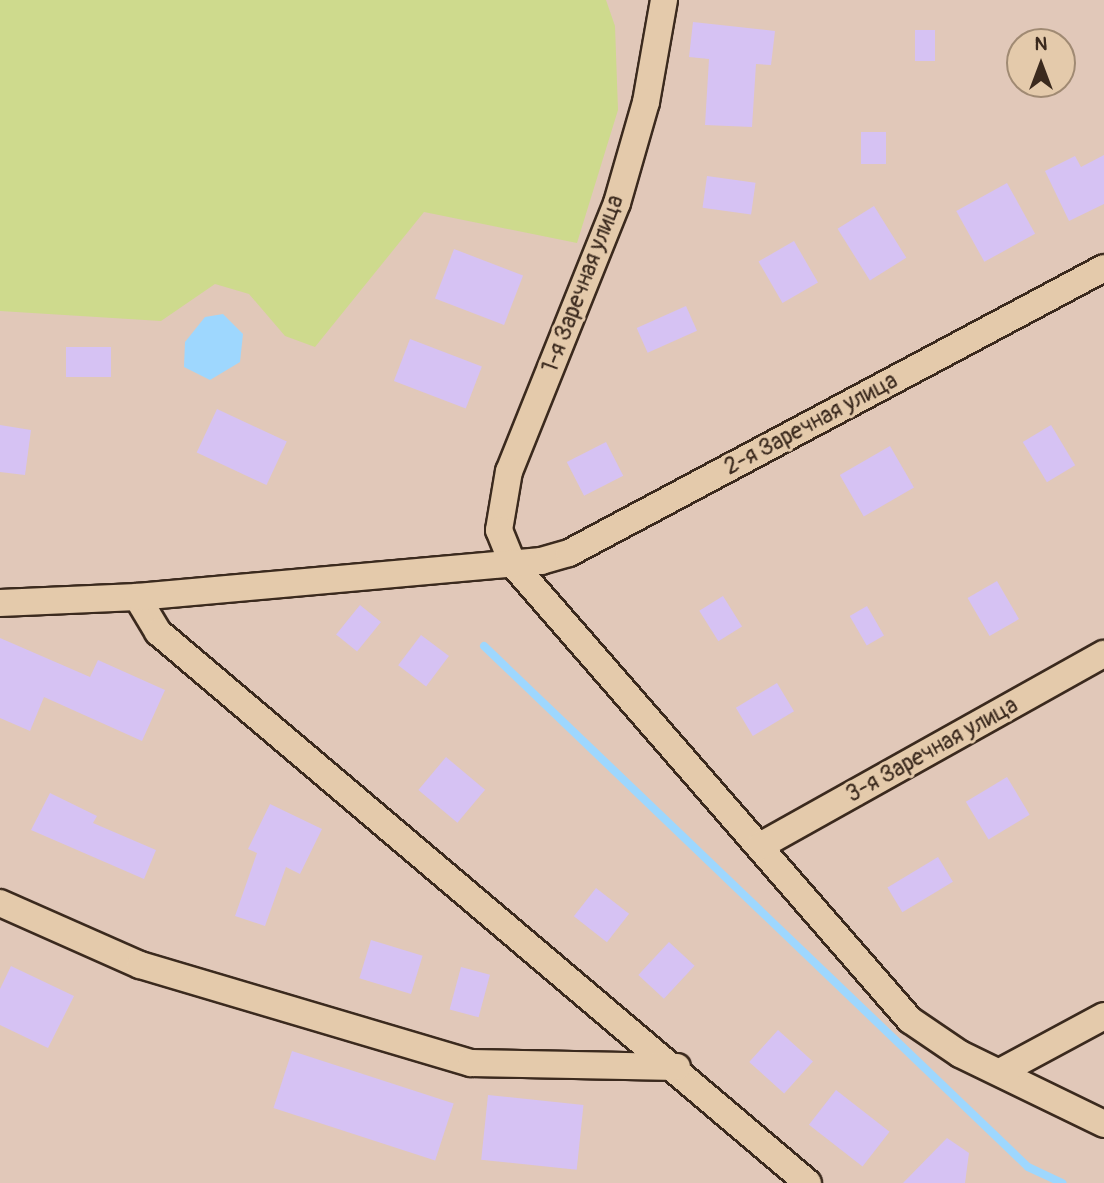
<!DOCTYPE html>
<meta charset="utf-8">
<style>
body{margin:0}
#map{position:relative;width:1104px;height:1183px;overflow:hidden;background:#e1c8b9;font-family:Pangolin,sans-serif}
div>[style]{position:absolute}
.green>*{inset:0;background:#ceda8d}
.water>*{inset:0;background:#9ed7fe}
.stream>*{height:8px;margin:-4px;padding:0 4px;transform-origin:4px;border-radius:4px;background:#9ed7fe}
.building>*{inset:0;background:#d6c2f3;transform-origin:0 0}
.roads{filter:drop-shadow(2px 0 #3b2a1e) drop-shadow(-2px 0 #3b2a1e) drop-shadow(0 2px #3b2a1e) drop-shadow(0 -2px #3b2a1e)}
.street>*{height:26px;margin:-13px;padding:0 13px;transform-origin:13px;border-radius:13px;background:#e4caab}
span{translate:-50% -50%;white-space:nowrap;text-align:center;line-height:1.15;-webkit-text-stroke:6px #e4caab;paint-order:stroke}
.street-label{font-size:23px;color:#3b2a1e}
.north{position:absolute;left:1006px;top:28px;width:70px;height:70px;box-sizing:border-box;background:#e4caab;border:2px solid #a08a73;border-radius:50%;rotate:0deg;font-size:19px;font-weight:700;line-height:28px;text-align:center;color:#3b2a1e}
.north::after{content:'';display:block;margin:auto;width:24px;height:32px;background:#3b2a1e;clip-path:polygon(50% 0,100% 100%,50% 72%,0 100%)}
</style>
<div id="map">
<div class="green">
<i style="clip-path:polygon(0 0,606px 0,615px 26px,618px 110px,577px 243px,424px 212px,315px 347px,285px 336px,249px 294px,215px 284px,161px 321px,0 311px)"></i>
</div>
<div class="water">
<i style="clip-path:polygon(223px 314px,243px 334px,240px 362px,210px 380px,184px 367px,185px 342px,205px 317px)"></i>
</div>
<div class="stream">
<i style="left:484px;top:646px;width:753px;rotate:43.76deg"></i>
<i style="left:1028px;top:1167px;width:38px;rotate:25deg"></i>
</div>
<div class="building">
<i style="clip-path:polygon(693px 22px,775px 31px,771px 65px,756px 64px,752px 127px,705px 125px,709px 59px,689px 57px)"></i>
<i style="left:915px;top:30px;width:20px;height:31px"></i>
<i style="left:861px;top:132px;width:25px;height:32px"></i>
<i style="clip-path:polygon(1104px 155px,1104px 204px,1069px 221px,1045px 171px,1075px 156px,1081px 167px)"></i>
<i style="left:707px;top:176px;width:49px;height:32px;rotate:8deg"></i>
<i style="left:1007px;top:183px;width:58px;height:58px;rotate:61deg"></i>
<i style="left:874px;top:206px;width:61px;height:43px;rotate:58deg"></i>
<i style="left:794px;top:241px;width:48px;height:41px;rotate:60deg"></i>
<i style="left:454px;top:249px;width:74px;height:53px;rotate:21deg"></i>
<i style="left:686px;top:306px;width:27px;height:54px;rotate:66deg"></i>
<i style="left:410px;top:339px;width:77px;height:45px;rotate:21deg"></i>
<i style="left:66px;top:347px;width:45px;height:30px"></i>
<i style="left:217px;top:409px;width:77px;height:48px;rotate:25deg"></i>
<i style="clip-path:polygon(0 425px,31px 430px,25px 475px,0 472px)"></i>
<i style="left:1051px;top:425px;width:47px;height:33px;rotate:59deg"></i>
<i style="left:606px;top:442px;width:38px;height:44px;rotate:63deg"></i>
<i style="left:890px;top:446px;width:48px;height:58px;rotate:60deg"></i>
<i style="left:997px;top:581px;width:44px;height:34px;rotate:60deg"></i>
<i style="left:723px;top:596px;width:36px;height:28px;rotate:58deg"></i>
<i style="left:360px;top:605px;width:27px;height:38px;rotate:39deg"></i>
<i style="left:867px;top:606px;width:34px;height:20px;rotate:60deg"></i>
<i style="left:421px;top:635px;width:35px;height:38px;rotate:37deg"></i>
<i style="clip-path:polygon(0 638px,90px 677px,98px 660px,165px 690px,142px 741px,44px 697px,30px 731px,0 718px)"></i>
<i style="left:777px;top:683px;width:33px;height:48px;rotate:59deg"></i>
<i style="left:446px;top:757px;width:51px;height:43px;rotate:40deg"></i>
<i style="left:1007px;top:777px;width:44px;height:48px;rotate:59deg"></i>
<i style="clip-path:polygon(50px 793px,97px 816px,93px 823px,156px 850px,144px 879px,31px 830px)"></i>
<i style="clip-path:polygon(270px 804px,322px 829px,300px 874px,286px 867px,265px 926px,235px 916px,257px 853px,248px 849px)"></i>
<i style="left:938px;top:857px;width:29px;height:59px;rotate:59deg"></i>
<i style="left:596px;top:888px;width:42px;height:36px;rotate:38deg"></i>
<i style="left:371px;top:940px;width:54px;height:40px;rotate:17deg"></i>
<i style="left:669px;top:942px;width:35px;height:45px;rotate:43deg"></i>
<i style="clip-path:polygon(11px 966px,74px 996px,48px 1048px,0 1025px,0 989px)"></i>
<i style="left:461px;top:967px;width:30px;height:44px;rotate:15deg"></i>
<i style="left:778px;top:1030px;width:47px;height:43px;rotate:42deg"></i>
<i style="left:292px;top:1051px;width:170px;height:60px;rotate:18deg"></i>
<i style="left:836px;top:1090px;width:68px;height:44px;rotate:38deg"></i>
<i style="left:488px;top:1095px;width:96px;height:65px;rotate:6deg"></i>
<i style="clip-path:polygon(947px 1138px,969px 1153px,965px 1183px,903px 1183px)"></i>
</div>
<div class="roads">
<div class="street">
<i style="left:664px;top:0;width:104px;rotate:100deg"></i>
<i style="left:646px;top:102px;width:105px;rotate:106deg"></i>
<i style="left:617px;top:203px;width:289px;rotate:111.9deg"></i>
<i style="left:509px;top:471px;width:60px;rotate:99.6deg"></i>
<i style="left:499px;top:530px;width:35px;rotate:68deg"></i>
<i style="left:512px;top:563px;width:606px;rotate:48.95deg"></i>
<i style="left:910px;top:1020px;width:60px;rotate:34.2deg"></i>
<i style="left:960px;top:1054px;width:160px;rotate:25.9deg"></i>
<i style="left:137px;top:597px;width:41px;rotate:59deg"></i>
<i style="left:158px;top:632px;width:852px;rotate:40.29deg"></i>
<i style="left:0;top:603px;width:137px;rotate:-2.5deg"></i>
<i style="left:137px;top:597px;width:406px;rotate:-5.1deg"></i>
<i style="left:541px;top:561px;width:29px;rotate:-16deg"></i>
<i style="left:569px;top:553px;width:606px;rotate:-28.04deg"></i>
<i style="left:760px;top:846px;width:394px;rotate:-29.2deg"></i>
<i style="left:0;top:903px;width:153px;rotate:23.9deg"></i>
<i style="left:140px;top:965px;width:345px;rotate:16.5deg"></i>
<i style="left:471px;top:1063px;width:206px;rotate:1.1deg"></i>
<i style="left:1002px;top:1071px;width:116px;rotate:-28.3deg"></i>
</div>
</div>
<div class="street-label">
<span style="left:583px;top:284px;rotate:-69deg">1-я Заречная улица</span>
<span style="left:811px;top:424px;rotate:-28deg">2-я Заречная улица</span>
<span style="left:932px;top:750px;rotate:-29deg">3-я Заречная улица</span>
</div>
<div class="north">N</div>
</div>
